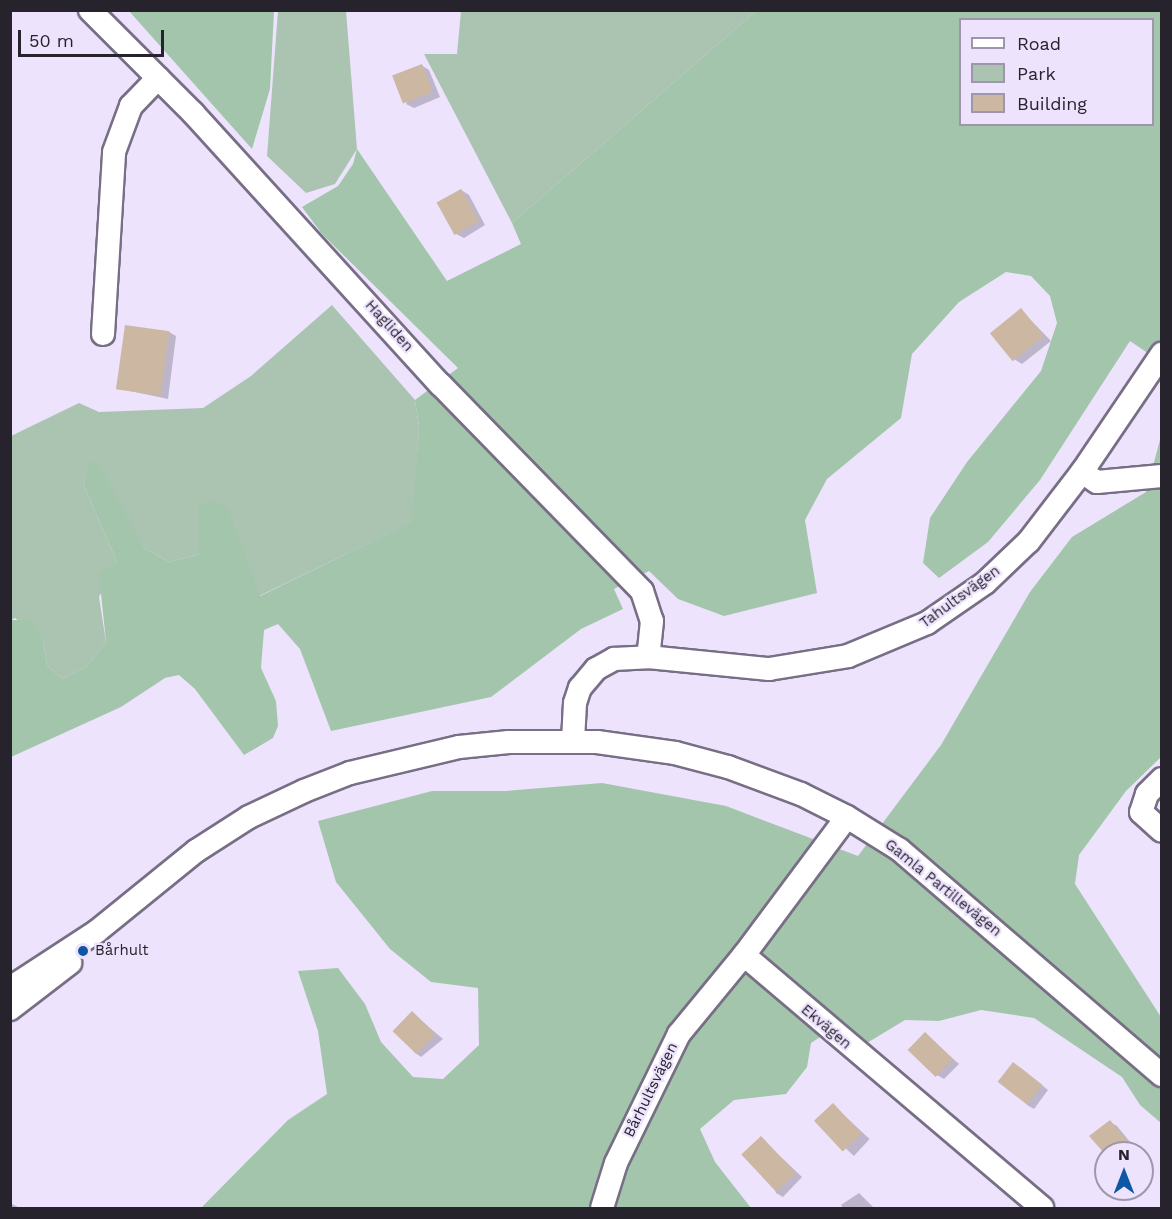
<!DOCTYPE html>
<meta charset="utf-8">
<style>
body{margin:0}
#map{position:relative;width:1172px;height:1219px;overflow:hidden;background:#ede3fd;font-family:"Work Sans",sans-serif}
div>[style]{position:absolute}
.green>*{inset:0;background:#abc4b1}
.forest>*{inset:0;background:#a3c5ab}
.shadow>*{inset:0;background:#0003;transform-origin:0 0}
.building>*{inset:0;background:#ccb7a3;transform-origin:0 0}
.roads{filter:drop-shadow(2px 0 #786e85) drop-shadow(-2px 0 #786e85) drop-shadow(0 2px #786e85) drop-shadow(0 -2px #786e85)}
.minor>*{height:22px;margin:-11px;padding:0 11px;transform-origin:11px;border-radius:11px;background:#fff}
.dots>*{width:16px;height:16px;translate:-50% -50%;box-sizing:border-box;border:3px solid #ede3fd;border-radius:50%}
span{translate:-50% -50%;white-space:nowrap;text-align:center;line-height:1.15;-webkit-text-stroke:4.5px #ede3fd;paint-order:stroke}
.street-label{font-size:15px;color:#27232d}
.poi-label{font-size:15px;color:#27232d}
.left{translate:0 -50%;text-align:left}
.frame{position:absolute;inset:0;border:12px solid #27232d;pointer-events:none}
.legend{position:absolute;left:959px;top:18px;width:195px;height:108px;box-sizing:border-box;background:#ede3fd;border:2px solid #9e96aa;margin:0;padding:8px 10px;list-style:none;font-size:18px;color:#27232d}
.legend li{display:flex;align-items:center;gap:12px;height:30px}
.legend b{width:30px;border:2px solid #9e96aa}
.north{position:absolute;left:1094px;top:1141px;width:60px;height:60px;box-sizing:border-box;background:#ede3fd;border:2px solid #9e96aa;border-radius:50%;rotate:0deg;font-size:16px;font-weight:700;line-height:24px;text-align:center;color:#27232d}
.north::after{content:'';display:block;margin:auto;width:21px;height:27px;background:#0e56a6;clip-path:polygon(50% 0,100% 100%,50% 72%,0 100%)}
.scale{position:absolute;left:18px;top:30px;width:146px;height:27px;box-sizing:border-box;border:3px solid #27232d;border-top:0;padding-left:8px;font-size:18px;line-height:21px;white-space:nowrap;color:#27232d;-webkit-text-stroke:4px #ede3fd;paint-order:stroke}
</style>
<div id="map">
<div class="green">
<i style="clip-path:polygon(278px 11px,346px 11px,357px 149px,335px 184px,306px 193px,267px 156px)"></i>
<i style="clip-path:polygon(461px 11px,461px 10px,756px 11px,512px 223px,424px 54px,457px 54px)"></i>
<i style="clip-path:polygon(332px 305px,415px 400px,419px 427px,413px 522px,259px 596px,244px 563px,199px 554px,170px 562px,144px 548px,90px 463px,83px 483px,117px 562px,99px 597px,106px 642px,87px 666px,62px 679px,47px 665px,43px 640px,15px 618px,11px 620px,11px 436px,79px 403px,99px 412px,203px 408px,251px 376px)"></i>
</div>
<div class="forest">
<i style="clip-path:polygon(129px 11px,274px 11px,270px 89px,252px 149px)"></i>
<i style="clip-path:polygon(evenodd,756px 11px,1161px 11px,1161px 362px,1130px 341px,1040px 480px,988px 542px,939px 578px,923px 563px,930px 518px,967px 462px,1041px 371px,1057px 323px,1050px 296px,1031px 276px,1006px 272px,959px 302px,912px 354px,901px 418px,827px 479px,805px 520px,817px 593px,724px 616px,678px 599px,649px 571px,614px 589px,623px 609px,581px 629px,491px 697px,331px 731px,300px 649px,278px 624px,264px 630px,261px 668px,276px 701px,278px 726px,273px 738px,244px 755px,195px 689px,179px 675px,165px 678px,121px 707px,11px 757px,10px 620px,31px 620px,43px 640px,47px 665px,62px 679px,87px 666px,106px 642px,99px 574px,117px 562px,83px 483px,89px 463px,98px 462px,144px 548px,170px 562px,199px 554px,198px 507px,214px 501px,227px 506px,260px 596px,412px 522px,419px 427px,415px 400px,458px 368px,322px 234px,302px 207px,338px 186px,353px 164px,357px 149px,447px 281px,521px 244px,512px 223px,756px 11px,960px 20px,1152px 20px,1152px 124px,960px 124px,960px 20px)"></i>
<i style="clip-path:polygon(1161px 436px,1161px 757px,1126px 791px,1079px 855px,1075px 884px,1161px 1017px,1161px 1123px,1140px 1105px,1122px 1077px,1034px 1018px,981px 1010px,939px 1021px,905px 1020px,867px 1043px,843px 1022px,811px 1043px,807px 1067px,786px 1094px,734px 1100px,700px 1129px,715px 1162px,751px 1208px,201px 1208px,288px 1120px,327px 1094px,318px 1031px,298px 971px,338px 968px,365px 1004px,381px 1042px,413px 1077px,443px 1079px,479px 1045px,478px 988px,431px 982px,390px 949px,336px 882px,318px 821px,432px 791px,506px 791px,602px 783px,726px 806px,858px 856px,941px 745px,1030px 592px,1072px 537px,1146px 492px)"></i>
</div>
<div class="shadow">
<i style="clip-path:polygon(421px 65px,429px 70px,440px 97px,414px 108px,406px 104px)"></i>
<i style="clip-path:polygon(461px 190px,469px 195px,485px 225px,464px 238px,456px 234px)"></i>
<i style="clip-path:polygon(1021px 310px,1051px 341px,1022px 364px,1014px 359px)"></i>
<i style="clip-path:polygon(169px 332px,176px 336px,168px 399px,116px 388px)"></i>
<i style="clip-path:polygon(412px 1013px,443px 1039px,421px 1057px,414px 1052px)"></i>
<i style="clip-path:polygon(925px 1034px,959px 1064px,944px 1079px,937px 1075px)"></i>
<i style="clip-path:polygon(1021px 1068px,1048px 1090px,1034px 1109px,1027px 1105px)"></i>
<i style="left:833px;top:1105px;width:50px;height:23px;rotate:43deg"></i>
<i style="clip-path:polygon(1110px 1122px,1117px 1126px,1139px 1153px,1106px 1153px)"></i>
<i style="clip-path:polygon(761px 1138px,802px 1177px,783px 1197px,776px 1193px)"></i>
<i style="clip-path:polygon(1142px 1156px,1153px 1170px,1142px 1179px)"></i>
<i style="clip-path:polygon(859px 1193px,874px 1208px,843px 1208px,841px 1205px)"></i>
<i style="clip-path:polygon(10px 1203px,18px 1207px,18px 1208px,10px 1208px)"></i>
</div>
<div class="building">
<i style="left:422px;top:64px;width:30px;height:32px;rotate:69deg"></i>
<i style="left:461px;top:189px;width:37px;height:28px;rotate:61deg"></i>
<i style="left:1021px;top:308px;width:36px;height:40px;rotate:51deg"></i>
<i style="left:125px;top:325px;width:45px;height:65px;rotate:8deg"></i>
<i style="left:412px;top:1011px;width:33px;height:28px;rotate:44deg"></i>
<i style="left:925px;top:1032px;width:39px;height:25px;rotate:44deg"></i>
<i style="left:1013px;top:1062px;width:37px;height:25px;rotate:38deg"></i>
<i style="left:833px;top:1103px;width:42px;height:26px;rotate:47deg"></i>
<i style="clip-path:polygon(1110px 1120px,1137px 1153px,1104px 1153px,1089px 1136px)"></i>
<i style="left:761px;top:1136px;width:51px;height:27px;rotate:47deg"></i>
</div>
<div class="roads">
<div class="minor">
<i style="left:90px;top:10px;width:146px;rotate:45deg"></i>
<i style="left:193px;top:113px;width:367px;rotate:47.7deg"></i>
<i style="left:440px;top:384px;width:289px;rotate:45.7deg"></i>
<i style="left:642px;top:591px;width:32px;rotate:72deg"></i>
<i style="left:652px;top:621px;width:36px;rotate:96deg"></i>
<i style="left:103px;top:334px;width:182px;rotate:-86.5deg"></i>
<i style="left:114px;top:152px;width:49px;rotate:-69.7deg"></i>
<i style="left:131px;top:106px;width:39px;rotate:-46deg"></i>
<i style="left:1082px;top:472px;width:18px;rotate:34deg"></i>
<i style="left:1097px;top:482px;width:65px;rotate:-5.3deg"></i>
<i style="left:573px;top:741px;width:38px;rotate:-87deg"></i>
<i style="left:575px;top:703px;width:16px;rotate:-72deg"></i>
<i style="left:580px;top:688px;width:25px;rotate:-50deg"></i>
<i style="left:596px;top:669px;width:21px;rotate:-29deg"></i>
<i style="left:614px;top:659px;width:34px;rotate:-3deg"></i>
<i style="left:648px;top:657px;width:122px;rotate:5.7deg"></i>
<i style="left:769px;top:669px;width:80px;rotate:-9.3deg"></i>
<i style="left:848px;top:656px;width:86px;rotate:-22.7deg"></i>
<i style="left:927px;top:623px;width:70px;rotate:-34.6deg"></i>
<i style="left:985px;top:583px;width:61px;rotate:-43.7deg"></i>
<i style="left:1029px;top:541px;width:87px;rotate:-52.5deg"></i>
<i style="left:1082px;top:472px;width:143px;rotate:-55.9deg"></i>
<i style="left:1162px;top:779px;width:21px;rotate:135deg"></i>
<i style="left:1147px;top:794px;width:19px;rotate:108deg"></i>
<i style="left:1141px;top:812px;width:28px;rotate:42deg"></i>
<i style="left:744px;top:955px;width:391px;rotate:40.3deg"></i>
<i style="left:10px;top:988px;width:103px;rotate:-33.1deg"></i>
<i style="left:96px;top:932px;width:129px;rotate:-39deg"></i>
<i style="left:196px;top:851px;width:63px;rotate:-32.7deg"></i>
<i style="left:249px;top:817px;width:61px;rotate:-25.3deg"></i>
<i style="left:304px;top:791px;width:49px;rotate:-21.4deg"></i>
<i style="left:350px;top:773px;width:112px;rotate:-13.4deg"></i>
<i style="left:459px;top:747px;width:50px;rotate:-5.7deg"></i>
<i style="left:509px;top:742px;width:88px"></i>
<i style="left:597px;top:742px;width:79px;rotate:8deg"></i>
<i style="left:675px;top:753px;width:55px;rotate:14.8deg"></i>
<i style="left:728px;top:767px;width:78px;rotate:20.3deg"></i>
<i style="left:801px;top:794px;width:51px;rotate:26.6deg"></i>
<i style="left:847px;top:817px;width:62px;rotate:31.9deg"></i>
<i style="left:900px;top:850px;width:345px;rotate:40.7deg"></i>
<i style="left:10px;top:1009px;width:76px;rotate:-37.5deg"></i>
<i style="left:602px;top:1208px;width:47px;rotate:-72.7deg"></i>
<i style="left:616px;top:1163px;width:144px;rotate:-64deg"></i>
<i style="left:679px;top:1034px;width:102px;rotate:-50.6deg"></i>
<i style="left:744px;top:955px;width:172px;rotate:-53.3deg"></i>
</div>
</div>
<div class="dots">
<i style="left:83px;top:951px;background:#0e56a6"></i>
</div>
<div class="street-label">
<span style="left:389px;top:326px;rotate:48deg">Hagliden</span>
<span style="left:960px;top:597px;rotate:-36deg">Tahultsvägen</span>
<span style="left:943px;top:888px;rotate:39deg">Gamla Partillevägen</span>
<span style="left:826px;top:1027px;rotate:40deg">Ekvägen</span>
<span style="left:651px;top:1090px;rotate:-64deg">Bårhultsvägen</span>
</div>
<div class="poi-label">
<span class="left" style="left:95px;top:951px">Bårhult</span>
</div>
<div class="frame"></div>
<ul class="legend">
<li><b style="height:8px;background:#fff"></b>Road</li>
<li><b style="height:16px;background:#abc4b1"></b>Park</li>
<li><b style="height:16px;background:#ccb7a3"></b>Building</li>
</ul>
<div class="north">N</div>
<div class="scale">50 m</div>
</div>
